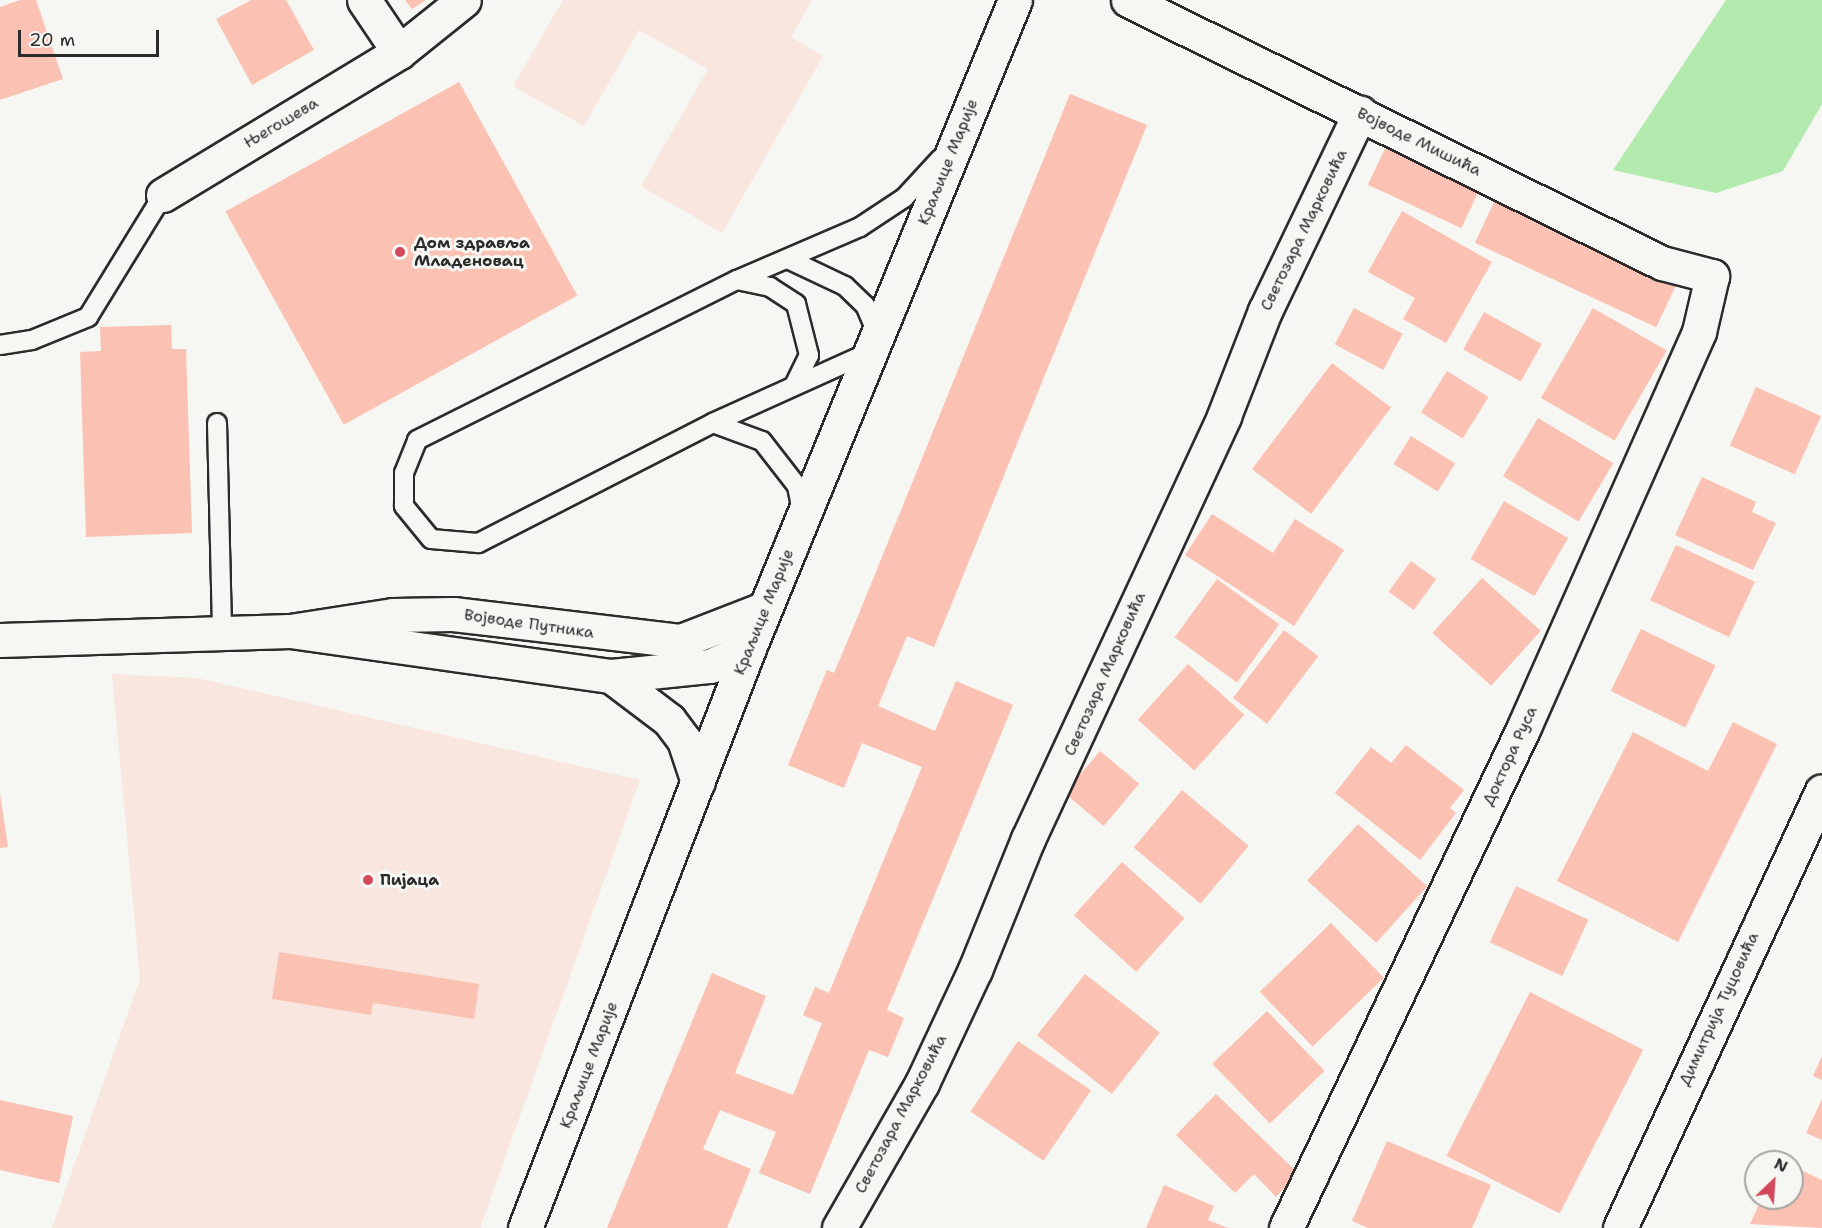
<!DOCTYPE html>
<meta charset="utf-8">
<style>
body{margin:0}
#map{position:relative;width:1822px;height:1228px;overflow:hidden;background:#f6f6f2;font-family:"Shantell Sans",sans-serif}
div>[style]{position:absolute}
.built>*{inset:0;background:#f8e6df}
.green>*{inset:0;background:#b3ebae}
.building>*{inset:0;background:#fbc1b2;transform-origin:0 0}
.roads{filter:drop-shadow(2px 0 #2b2b2b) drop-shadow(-2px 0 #2b2b2b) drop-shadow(0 2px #2b2b2b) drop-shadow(0 -2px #2b2b2b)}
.lane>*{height:18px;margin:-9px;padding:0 9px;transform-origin:9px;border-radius:9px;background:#f6f6f2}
.street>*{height:33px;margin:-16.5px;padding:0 16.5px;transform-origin:16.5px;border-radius:16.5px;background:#f6f6f2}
.secondary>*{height:33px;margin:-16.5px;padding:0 16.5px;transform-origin:16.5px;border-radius:16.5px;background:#f6f6f2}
.dots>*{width:16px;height:16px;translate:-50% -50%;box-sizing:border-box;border:3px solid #f6f6f2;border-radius:50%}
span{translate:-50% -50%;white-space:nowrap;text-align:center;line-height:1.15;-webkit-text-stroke:6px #f6f6f2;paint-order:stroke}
.street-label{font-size:16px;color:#2b2b2b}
.poi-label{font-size:16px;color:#2b2b2b;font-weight:700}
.left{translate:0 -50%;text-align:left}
.north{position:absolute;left:1744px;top:1150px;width:60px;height:60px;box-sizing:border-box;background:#f6f6f2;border:2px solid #a5a5a2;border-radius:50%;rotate:25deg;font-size:16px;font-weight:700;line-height:24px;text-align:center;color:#2b2b2b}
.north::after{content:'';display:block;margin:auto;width:21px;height:27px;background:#d1495b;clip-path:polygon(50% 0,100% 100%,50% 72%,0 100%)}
.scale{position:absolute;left:18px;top:30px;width:141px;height:27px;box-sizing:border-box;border:3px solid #2b2b2b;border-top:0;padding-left:8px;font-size:18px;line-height:21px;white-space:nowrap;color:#2b2b2b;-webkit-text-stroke:4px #f6f6f2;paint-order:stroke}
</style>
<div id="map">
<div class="built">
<i style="clip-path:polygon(563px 0,812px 0,791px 37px,823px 56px,722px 233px,641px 186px,708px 69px,639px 30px,584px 126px,513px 86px)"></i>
<i style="clip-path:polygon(112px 674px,197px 678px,640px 780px,480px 1228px,52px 1228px,140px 979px)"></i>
</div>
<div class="green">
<i style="clip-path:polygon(1726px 0,1822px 0,1822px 104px,1783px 171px,1716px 193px,1613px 170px)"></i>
</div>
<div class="building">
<i style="clip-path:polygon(20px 0,36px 0,63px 79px,0 100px,0 7px)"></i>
<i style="clip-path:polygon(251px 0,286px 0,314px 50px,252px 85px,216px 19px)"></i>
<i style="clip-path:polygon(405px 0,426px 0,412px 9px)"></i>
<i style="left:459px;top:82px;width:244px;height:267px;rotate:61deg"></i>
<i style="clip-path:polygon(1070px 94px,1147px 125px,934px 647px,907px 636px,878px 706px,935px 731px,956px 681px,1013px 705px,887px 1010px,904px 1018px,888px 1057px,869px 1050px,810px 1194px,759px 1173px,776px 1132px,720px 1110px,703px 1149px,751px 1169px,727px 1228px,607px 1228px,712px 973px,766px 996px,735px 1073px,793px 1095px,822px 1023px,803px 1015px,815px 987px,829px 993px,922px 767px,862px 743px,844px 788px,788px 765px,827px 670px,834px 673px,858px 616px)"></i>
<i style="left:1387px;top:144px;width:103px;height:45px;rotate:25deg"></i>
<i style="left:1494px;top:202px;width:200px;height:45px;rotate:25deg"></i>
<i style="clip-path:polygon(1402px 211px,1492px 262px,1446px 343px,1403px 319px,1415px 298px,1368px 272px)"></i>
<i style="left:1354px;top:308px;width:55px;height:41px;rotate:28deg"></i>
<i style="left:1593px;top:308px;width:85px;height:104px;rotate:30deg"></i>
<i style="left:1484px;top:312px;width:66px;height:43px;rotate:29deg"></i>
<i style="clip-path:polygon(171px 325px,172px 349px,186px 349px,192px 533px,86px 537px,80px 352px,101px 351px,100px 327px)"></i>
<i style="left:1332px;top:363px;width:74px;height:133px;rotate:37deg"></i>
<i style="left:1447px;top:371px;width:49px;height:49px;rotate:32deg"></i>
<i style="left:1756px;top:387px;width:71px;height:64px;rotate:24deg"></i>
<i style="left:1538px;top:418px;width:88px;height:68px;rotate:31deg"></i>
<i style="left:1411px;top:436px;width:52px;height:33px;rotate:32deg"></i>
<i style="clip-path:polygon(1702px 477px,1756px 502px,1752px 512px,1776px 523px,1753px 570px,1675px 535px)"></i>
<i style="left:1504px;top:501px;width:74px;height:67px;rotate:30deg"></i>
<i style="clip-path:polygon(1212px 514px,1273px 553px,1295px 519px,1344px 550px,1294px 626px,1185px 555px)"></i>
<i style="left:1676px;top:545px;width:87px;height:61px;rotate:25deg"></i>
<i style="left:1411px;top:561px;width:31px;height:38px;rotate:36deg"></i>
<i style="left:1482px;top:578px;width:79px;height:74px;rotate:42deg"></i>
<i style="left:1217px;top:579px;width:77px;height:72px;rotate:36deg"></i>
<i style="left:1641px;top:629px;width:83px;height:69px;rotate:26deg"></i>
<i style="left:1284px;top:630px;width:43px;height:85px;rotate:37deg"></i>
<i style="left:1188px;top:664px;width:76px;height:75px;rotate:42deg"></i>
<i style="clip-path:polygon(1733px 722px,1777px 744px,1678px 942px,1557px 881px,1633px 732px,1708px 771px)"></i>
<i style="clip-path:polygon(1406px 745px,1464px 790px,1450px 808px,1456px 813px,1420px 860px,1335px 793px,1371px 747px,1391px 763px)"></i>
<i style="left:1100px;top:751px;width:51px;height:55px;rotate:40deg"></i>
<i style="left:1182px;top:790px;width:87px;height:75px;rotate:40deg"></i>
<i style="clip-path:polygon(0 793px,8px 847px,0 848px)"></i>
<i style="left:1358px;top:824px;width:93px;height:76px;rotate:42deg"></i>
<i style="left:1122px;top:862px;width:84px;height:72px;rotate:42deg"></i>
<i style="left:1516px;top:886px;width:80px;height:62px;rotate:25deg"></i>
<i style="left:1331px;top:923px;width:76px;height:99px;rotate:46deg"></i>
<i style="clip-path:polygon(279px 952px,479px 984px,474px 1019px,373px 1003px,371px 1015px,272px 999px)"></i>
<i style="left:1085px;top:974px;width:95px;height:78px;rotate:38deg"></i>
<i style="left:1530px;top:992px;width:127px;height:184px;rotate:27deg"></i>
<i style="left:1267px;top:1011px;width:83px;height:76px;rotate:46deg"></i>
<i style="left:1018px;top:1041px;width:88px;height:85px;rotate:34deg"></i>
<i style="clip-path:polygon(1822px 1056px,1822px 1080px,1813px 1076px)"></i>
<i style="clip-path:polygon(1216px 1094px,1298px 1173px,1276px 1197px,1254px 1174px,1235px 1193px,1176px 1135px)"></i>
<i style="clip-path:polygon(1822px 1099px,1822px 1140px,1806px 1133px)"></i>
<i style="clip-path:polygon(0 1100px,73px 1116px,59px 1183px,0 1170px)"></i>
<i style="clip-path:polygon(1387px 1141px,1491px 1185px,1472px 1228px,1368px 1228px,1352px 1221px)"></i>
<i style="clip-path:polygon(1792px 1166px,1822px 1180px,1822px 1228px,1750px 1224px,1762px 1198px,1792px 1198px)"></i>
<i style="clip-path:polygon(1164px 1185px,1214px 1206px,1208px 1220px,1228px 1228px,1146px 1228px)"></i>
</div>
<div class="roads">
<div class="lane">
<i style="left:790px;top:260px;width:61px;rotate:25.3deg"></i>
<i style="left:845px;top:286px;width:28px;rotate:44deg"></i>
<i style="left:865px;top:305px;width:34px;rotate:67deg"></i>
<i style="left:737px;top:280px;width:34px;rotate:12deg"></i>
<i style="left:770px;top:287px;width:31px;rotate:33deg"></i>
<i style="left:796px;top:304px;width:53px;rotate:75.7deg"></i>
<i style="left:809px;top:355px;width:34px;rotate:116deg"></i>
<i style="left:0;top:345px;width:32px;rotate:-9deg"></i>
<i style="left:32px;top:340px;width:61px;rotate:-22.3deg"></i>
<i style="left:88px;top:317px;width:143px;rotate:-58.4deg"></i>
<i style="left:870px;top:352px;width:172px;rotate:155.7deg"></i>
<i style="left:713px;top:423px;width:264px;rotate:152.9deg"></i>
<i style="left:478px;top:543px;width:47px;rotate:-175.1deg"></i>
<i style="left:431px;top:539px;width:43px;rotate:-129.3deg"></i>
<i style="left:404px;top:506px;width:33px;rotate:-90deg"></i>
<i style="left:404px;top:473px;width:35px;rotate:-68deg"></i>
<i style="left:417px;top:440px;width:358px;rotate:-26.6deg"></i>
<i style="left:737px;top:280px;width:134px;rotate:-23.3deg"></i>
<i style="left:860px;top:227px;width:53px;rotate:-33.4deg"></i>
<i style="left:904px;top:198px;width:54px;rotate:-47.2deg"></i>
<i style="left:217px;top:423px;width:211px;rotate:88.6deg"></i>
<i style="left:713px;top:423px;width:52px;rotate:20.2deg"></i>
<i style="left:762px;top:441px;width:57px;rotate:52.1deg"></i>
<i style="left:797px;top:486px;width:25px;rotate:79deg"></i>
</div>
<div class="street">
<i style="left:364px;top:0;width:63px;rotate:56.1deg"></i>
<i style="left:1128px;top:0;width:595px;rotate:26.22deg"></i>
<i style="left:1662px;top:263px;width:52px;rotate:14.6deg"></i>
<i style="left:1712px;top:276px;width:57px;rotate:103.1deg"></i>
<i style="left:1699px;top:332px;width:432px;rotate:113.9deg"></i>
<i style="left:1524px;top:727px;width:555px;rotate:115.41deg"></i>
<i style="left:163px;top:195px;width:276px;rotate:-31.2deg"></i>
<i style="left:399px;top:52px;width:83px;rotate:-38.7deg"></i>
<i style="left:525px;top:1228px;width:622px;rotate:-68.88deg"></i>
<i style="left:839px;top:1228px;width:167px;rotate:-60.2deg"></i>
<i style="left:922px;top:1083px;width:125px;rotate:-64.9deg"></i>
<i style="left:975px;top:970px;width:141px;rotate:-68deg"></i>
<i style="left:1028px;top:839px;width:466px;rotate:-65.1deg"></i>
<i style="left:1224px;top:416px;width:113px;rotate:-68.7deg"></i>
<i style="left:1265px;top:311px;width:220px;rotate:-64.4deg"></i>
<i style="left:1620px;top:1228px;width:481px;rotate:-65.2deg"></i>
</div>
<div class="secondary">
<i style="left:290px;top:631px;width:324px;rotate:8deg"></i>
<i style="left:611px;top:676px;width:100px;rotate:-5.8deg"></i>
<i style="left:710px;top:666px;width:43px;rotate:-24.8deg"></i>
<i style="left:749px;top:648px;width:700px;rotate:-67.68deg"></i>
<i style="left:0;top:640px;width:290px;rotate:-1.8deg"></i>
<i style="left:290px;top:631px;width:104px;rotate:-8.8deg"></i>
<i style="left:393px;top:615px;width:60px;rotate:-1deg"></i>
<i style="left:453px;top:614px;width:230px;rotate:6.8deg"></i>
<i style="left:681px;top:641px;width:88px;rotate:-21.3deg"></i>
<i style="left:611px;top:676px;width:73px;rotate:37.2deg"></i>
<i style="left:669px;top:720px;width:25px;rotate:53deg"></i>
<i style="left:684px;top:740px;width:44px;rotate:71.6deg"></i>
</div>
</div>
<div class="dots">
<i style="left:400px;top:252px;background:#d1495b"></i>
<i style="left:368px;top:880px;background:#d1495b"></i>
</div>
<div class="street-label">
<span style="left:281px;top:123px;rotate:-31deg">Његошева</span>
<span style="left:1419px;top:142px;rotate:26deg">Војводе Мишића</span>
<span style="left:948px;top:162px;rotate:-68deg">Краљице Марије</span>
<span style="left:1304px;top:230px;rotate:-64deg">Светозара Марковића</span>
<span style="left:764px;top:612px;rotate:-68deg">Краљице Марије</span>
<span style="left:529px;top:624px;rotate:8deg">Војводе Путника</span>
<span style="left:1105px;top:674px;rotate:-66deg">Светозара Марковића</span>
<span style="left:1510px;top:756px;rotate:-65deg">Доктора Руса</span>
<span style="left:1719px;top:1009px;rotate:-65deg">Димитрија Туцовића</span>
<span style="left:589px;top:1065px;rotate:-69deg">Краљице Марије</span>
<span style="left:901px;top:1114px;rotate:-62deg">Светозара Марковића</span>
</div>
<div class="poi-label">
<span class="left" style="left:414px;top:252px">Дом здравља<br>Младеновац</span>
<span class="left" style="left:380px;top:880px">Пијаца</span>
</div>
<div class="north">N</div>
<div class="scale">20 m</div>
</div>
